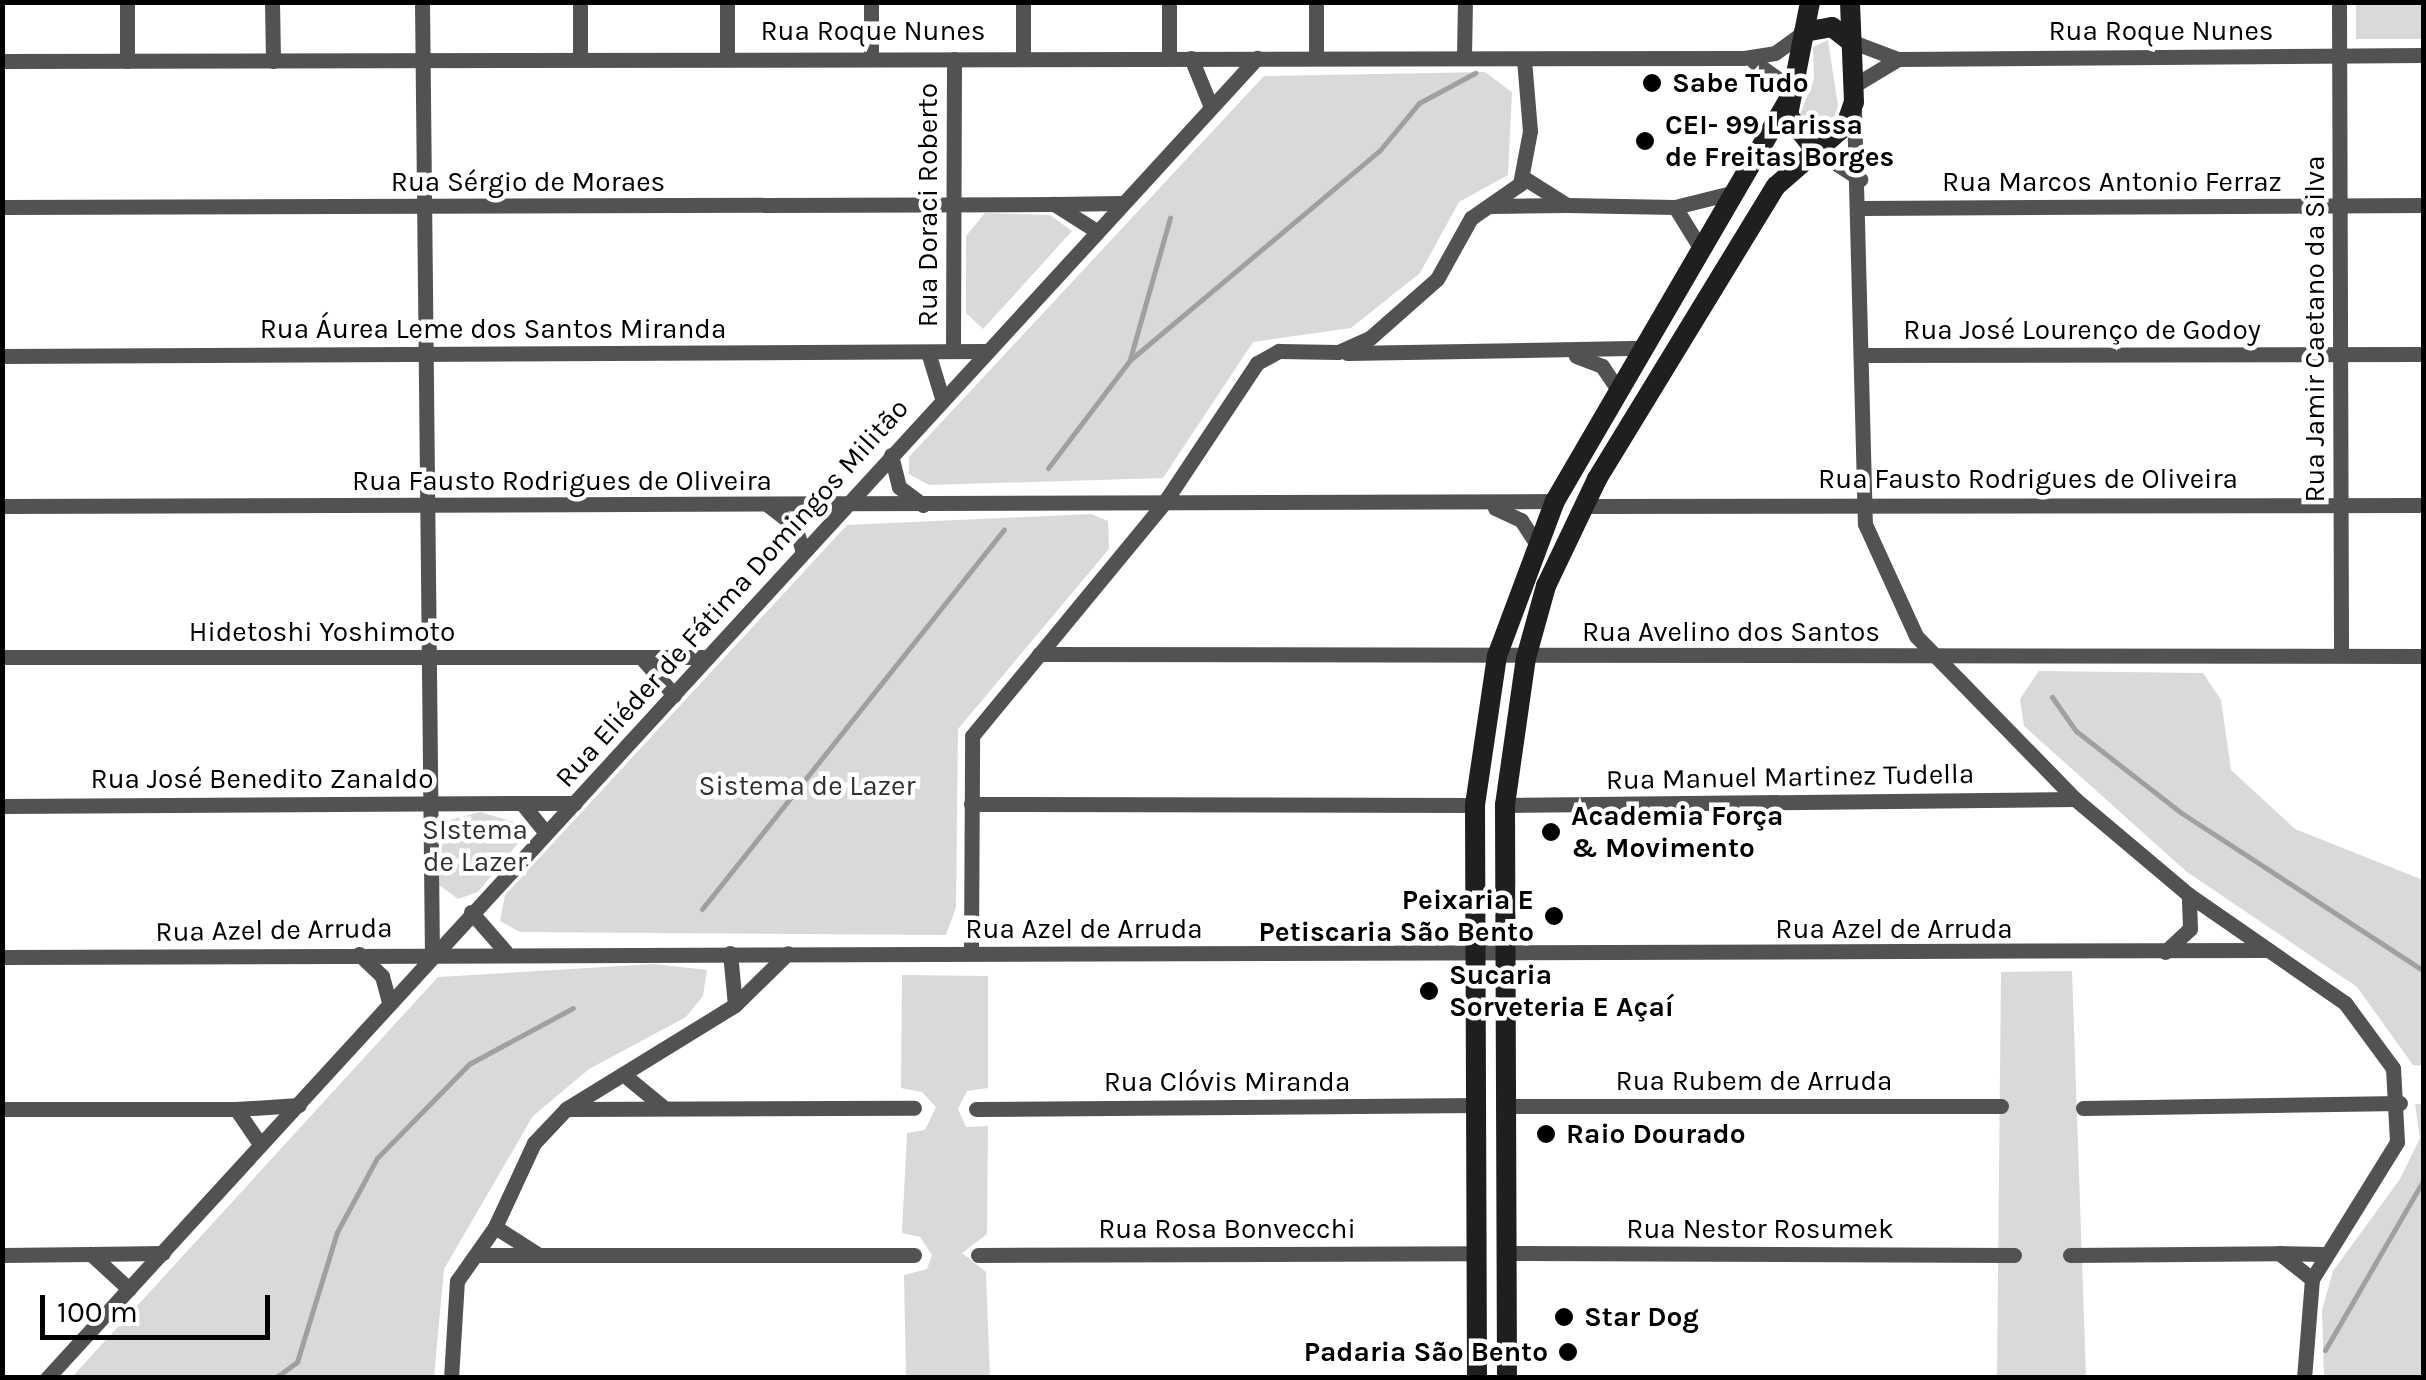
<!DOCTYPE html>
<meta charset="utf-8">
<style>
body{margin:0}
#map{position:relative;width:2426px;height:1380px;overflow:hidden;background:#fff;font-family:Karla,sans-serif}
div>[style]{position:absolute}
.green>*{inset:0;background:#d9d9d9;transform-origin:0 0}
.stream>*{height:5px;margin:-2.5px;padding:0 2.5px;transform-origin:2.5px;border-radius:2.5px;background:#a0a0a0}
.minor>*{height:15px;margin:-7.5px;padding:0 7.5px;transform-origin:7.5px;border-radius:7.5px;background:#525252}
.secondary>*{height:20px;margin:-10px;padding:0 10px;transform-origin:10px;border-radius:10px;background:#1f1f1f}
.dots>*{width:28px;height:28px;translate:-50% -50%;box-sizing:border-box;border:5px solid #fff;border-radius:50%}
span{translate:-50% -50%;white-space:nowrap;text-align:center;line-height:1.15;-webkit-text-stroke:9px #fff;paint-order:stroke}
.street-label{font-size:28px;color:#000}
.poi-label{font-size:28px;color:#000;font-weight:700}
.left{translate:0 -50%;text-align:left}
.right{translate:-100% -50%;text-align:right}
.park-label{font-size:28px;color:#303030}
.frame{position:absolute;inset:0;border:5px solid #000;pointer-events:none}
.scale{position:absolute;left:40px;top:1295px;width:230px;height:45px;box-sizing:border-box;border:5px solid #000;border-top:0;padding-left:12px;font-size:30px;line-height:35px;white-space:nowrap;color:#000;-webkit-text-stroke:8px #fff;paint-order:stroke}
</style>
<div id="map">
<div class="green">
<i style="left:2356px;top:3px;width:67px;height:36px"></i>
<i style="clip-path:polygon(1828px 40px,1838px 106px,1830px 130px,1816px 136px,1799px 117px,1814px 79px,1813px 47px)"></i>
<i style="clip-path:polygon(1485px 72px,1512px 92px,1508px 175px,1459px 202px,1420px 273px,1351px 328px,1253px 342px,1163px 478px,929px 485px,909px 474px,909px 457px,1264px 76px)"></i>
<i style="clip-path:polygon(985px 213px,1050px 215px,1072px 231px,983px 329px,966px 313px,966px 236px)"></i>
<i style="clip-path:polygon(1091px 514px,1108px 521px,1109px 549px,958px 729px,956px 907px,946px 935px,520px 932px,500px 921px,505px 895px,847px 525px)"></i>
<i style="clip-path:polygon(2039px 671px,2203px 673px,2221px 700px,2231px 770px,2295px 829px,2423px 880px,2423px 1066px,2413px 1065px,2357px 987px,2187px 872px,2024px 726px,2020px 699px)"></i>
<i style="clip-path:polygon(480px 812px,514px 822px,519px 842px,478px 892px,458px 899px,439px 885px,443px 834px,450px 820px)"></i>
<i style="clip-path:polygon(654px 964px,707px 970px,703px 996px,686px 1017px,589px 1069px,533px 1116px,444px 1269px,434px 1377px,72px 1377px,438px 977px)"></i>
<i style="clip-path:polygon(2072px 971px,2086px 1377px,1997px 1378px,2001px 972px)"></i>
<i style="clip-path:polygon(902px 975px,988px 976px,988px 1088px,967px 1091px,958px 1109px,966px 1127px,988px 1126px,987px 1234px,962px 1253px,986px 1272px,990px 1377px,906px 1377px,904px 1275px,927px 1269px,932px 1255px,920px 1237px,902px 1233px,907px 1133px,925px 1130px,936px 1107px,922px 1092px,901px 1088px)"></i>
<i style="clip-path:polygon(2415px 1104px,2424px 1104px,2423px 1377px,2324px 1377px,2322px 1310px,2333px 1271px,2400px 1179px,2420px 1138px)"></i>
</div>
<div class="stream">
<i style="left:1130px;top:359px;width:147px;rotate:-74.2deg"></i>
<i style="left:1048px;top:468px;width:136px;rotate:-52.8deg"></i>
<i style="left:1130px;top:360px;width:326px;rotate:-40deg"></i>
<i style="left:1380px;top:150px;width:61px;rotate:-50.3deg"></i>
<i style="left:1419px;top:103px;width:64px;rotate:-28.2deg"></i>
<i style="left:2052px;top:697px;width:42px;rotate:54.8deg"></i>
<i style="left:2076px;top:731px;width:132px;rotate:37.9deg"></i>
<i style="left:2180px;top:812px;width:291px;rotate:33.1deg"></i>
<i style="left:702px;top:909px;width:485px;rotate:-51.5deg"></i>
<i style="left:2325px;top:1350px;width:198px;rotate:-59.9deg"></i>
<i style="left:275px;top:1378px;width:27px;rotate:-36deg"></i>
<i style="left:297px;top:1362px;width:136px;rotate:-72.9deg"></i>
<i style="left:337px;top:1232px;width:84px;rotate:-61.6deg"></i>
<i style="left:377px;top:1158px;width:132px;rotate:-45.6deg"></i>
<i style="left:469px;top:1064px;width:118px;rotate:-28.3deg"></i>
</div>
<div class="minor">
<i style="left:127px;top:2px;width:59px;rotate:90deg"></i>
<i style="left:272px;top:2px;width:59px;rotate:89deg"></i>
<i style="left:422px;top:2px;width:951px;rotate:89.4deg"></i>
<i style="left:580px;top:2px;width:57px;rotate:90deg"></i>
<i style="left:727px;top:2px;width:56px;rotate:90deg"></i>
<i style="left:1023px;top:2px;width:57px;rotate:90deg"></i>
<i style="left:1169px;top:2px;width:55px;rotate:90deg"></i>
<i style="left:2339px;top:2px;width:653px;rotate:89.82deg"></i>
<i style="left:1850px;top:41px;width:51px;rotate:20.6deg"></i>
<i style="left:1898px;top:59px;width:52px;rotate:149deg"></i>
<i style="left:1316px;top:56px;width:54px;rotate:-90deg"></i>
<i style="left:1464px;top:57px;width:55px;rotate:-89deg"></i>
<i style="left:1191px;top:58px;width:53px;rotate:67.8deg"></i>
<i style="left:871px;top:59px;width:57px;rotate:-90deg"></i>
<i style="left:1898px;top:59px;width:526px;rotate:-0.44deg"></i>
<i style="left:2px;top:61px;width:1742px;rotate:-0.1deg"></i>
<i style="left:1744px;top:58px;width:31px;rotate:-9deg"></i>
<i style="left:1775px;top:53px;width:36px;rotate:-36deg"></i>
<i style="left:1753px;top:61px;width:48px;rotate:35.7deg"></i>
<i style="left:1854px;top:107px;width:417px;rotate:88.5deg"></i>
<i style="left:1865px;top:524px;width:123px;rotate:65.5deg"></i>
<i style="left:1916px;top:636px;width:228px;rotate:45.7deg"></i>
<i style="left:2075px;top:799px;width:149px;rotate:40.1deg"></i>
<i style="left:2189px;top:895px;width:190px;rotate:34.7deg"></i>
<i style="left:2345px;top:1003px;width:81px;rotate:53.6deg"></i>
<i style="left:2393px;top:1068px;width:74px;rotate:86.9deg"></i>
<i style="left:2397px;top:1142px;width:161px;rotate:121.8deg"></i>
<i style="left:2312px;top:1279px;width:99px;rotate:94.6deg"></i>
<i style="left:1815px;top:150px;width:54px;rotate:32.8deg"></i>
<i style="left:1567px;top:205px;width:108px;rotate:1.1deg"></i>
<i style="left:1492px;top:206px;width:75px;rotate:-0.8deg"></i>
<i style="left:1567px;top:205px;width:51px;rotate:-147.9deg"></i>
<i style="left:2px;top:207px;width:1052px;rotate:-0.16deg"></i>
<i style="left:1861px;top:208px;width:563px;rotate:-0.31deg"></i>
<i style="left:1095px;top:230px;width:49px;rotate:-147.6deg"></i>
<i style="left:1054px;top:204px;width:68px;rotate:-0.8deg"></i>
<i style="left:1701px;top:249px;width:49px;rotate:-121.8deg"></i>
<i style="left:1675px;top:207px;width:62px;rotate:-14deg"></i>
<i style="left:953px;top:350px;width:291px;rotate:-89.8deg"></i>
<i style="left:928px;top:352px;width:48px;rotate:73.1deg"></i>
<i style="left:1347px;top:353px;width:297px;rotate:-1deg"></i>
<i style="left:1861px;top:355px;width:563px;rotate:-0.1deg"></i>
<i style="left:2px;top:356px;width:982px;rotate:-0.29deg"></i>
<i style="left:1576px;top:356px;width:28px;rotate:21deg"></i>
<i style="left:1602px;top:366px;width:30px;rotate:56deg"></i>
<i style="left:891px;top:455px;width:33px;rotate:76deg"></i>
<i style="left:899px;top:487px;width:30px;rotate:37deg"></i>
<i style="left:768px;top:505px;width:34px;rotate:38deg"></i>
<i style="left:795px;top:526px;width:27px;rotate:73deg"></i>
<i style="left:2px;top:506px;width:1553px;rotate:-0.18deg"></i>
<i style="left:1582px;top:506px;width:842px;rotate:-0.07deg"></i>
<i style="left:1495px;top:508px;width:29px;rotate:25deg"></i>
<i style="left:1521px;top:520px;width:27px;rotate:57deg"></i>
<i style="left:1039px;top:654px;width:1385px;rotate:0.08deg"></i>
<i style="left:2px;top:657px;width:639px"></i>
<i style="left:674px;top:695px;width:50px;rotate:-131deg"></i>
<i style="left:641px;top:657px;width:67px"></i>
<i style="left:971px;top:804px;width:504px;rotate:0.11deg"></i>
<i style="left:1505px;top:805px;width:570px;rotate:-0.6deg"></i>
<i style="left:2px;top:806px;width:520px;rotate:-0.33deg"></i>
<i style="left:546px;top:833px;width:38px;rotate:-129deg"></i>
<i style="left:522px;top:803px;width:53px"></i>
<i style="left:471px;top:912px;width:52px;rotate:48.9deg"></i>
<i style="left:2165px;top:952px;width:34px;rotate:-43deg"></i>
<i style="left:2190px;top:929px;width:34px;rotate:-92deg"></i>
<i style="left:730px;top:953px;width:52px;rotate:84.5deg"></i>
<i style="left:735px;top:1005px;width:74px;rotate:-44.5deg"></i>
<i style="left:971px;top:953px;width:217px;rotate:-89.7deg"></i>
<i style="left:972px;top:736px;width:302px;rotate:-50.5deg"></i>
<i style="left:1164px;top:503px;width:168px;rotate:-56.4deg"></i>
<i style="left:1257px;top:363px;width:25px;rotate:-29deg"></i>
<i style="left:1279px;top:351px;width:59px;rotate:1deg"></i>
<i style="left:1338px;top:352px;width:35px;rotate:-24deg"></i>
<i style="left:1370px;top:338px;width:89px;rotate:-41.4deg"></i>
<i style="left:1437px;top:279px;width:70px;rotate:-60.9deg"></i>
<i style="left:1471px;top:218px;width:60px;rotate:-34.8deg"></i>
<i style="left:1520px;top:184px;width:54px;rotate:-79.3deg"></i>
<i style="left:1530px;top:131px;width:72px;rotate:-94.8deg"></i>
<i style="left:359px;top:954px;width:32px;rotate:44deg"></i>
<i style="left:382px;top:976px;width:28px;rotate:75deg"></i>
<i style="left:2px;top:957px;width:2266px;rotate:-0.18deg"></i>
<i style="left:623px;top:1074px;width:52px;rotate:39.5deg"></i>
<i style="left:1507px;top:1106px;width:494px"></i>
<i style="left:2083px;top:1108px;width:317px;rotate:-0.9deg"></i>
<i style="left:2px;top:1109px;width:234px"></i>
<i style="left:568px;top:1109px;width:346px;rotate:-0.2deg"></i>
<i style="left:976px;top:1109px;width:502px;rotate:-0.46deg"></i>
<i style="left:260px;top:1144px;width:42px;rotate:-124.4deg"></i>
<i style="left:236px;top:1109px;width:63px;rotate:-3.6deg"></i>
<i style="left:1506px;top:1253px;width:508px;rotate:0.23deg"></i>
<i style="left:2px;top:1255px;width:89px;rotate:-0.6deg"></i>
<i style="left:479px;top:1255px;width:60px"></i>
<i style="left:539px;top:1255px;width:52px;rotate:-147.5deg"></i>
<i style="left:539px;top:1255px;width:375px"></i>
<i style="left:978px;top:1255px;width:499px;rotate:-0.2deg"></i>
<i style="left:2070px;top:1255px;width:209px;rotate:-0.5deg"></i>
<i style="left:2312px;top:1279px;width:42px;rotate:-141.8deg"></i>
<i style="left:2279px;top:1253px;width:45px;rotate:1.3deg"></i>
<i style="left:129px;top:1289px;width:52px;rotate:-137.4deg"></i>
<i style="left:91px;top:1254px;width:72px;rotate:-0.8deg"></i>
<i style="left:47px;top:1378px;width:1791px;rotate:-47.49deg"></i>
<i style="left:451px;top:1378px;width:97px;rotate:-86.5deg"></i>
<i style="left:457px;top:1281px;width:66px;rotate:-54.9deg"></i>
<i style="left:495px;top:1227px;width:93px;rotate:-65.1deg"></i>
<i style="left:534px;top:1143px;width:47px;rotate:-46.7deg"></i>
<i style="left:566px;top:1109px;width:198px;rotate:-31.6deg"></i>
</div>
<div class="secondary">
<i style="left:1810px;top:2px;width:115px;rotate:101deg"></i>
<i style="left:1788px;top:115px;width:44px;rotate:52.4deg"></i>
<i style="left:1804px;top:32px;width:28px;rotate:-10deg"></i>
<i style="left:1832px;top:27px;width:23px;rotate:38deg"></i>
<i style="left:1477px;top:1378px;width:573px;rotate:-90.2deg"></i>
<i style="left:1475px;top:805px;width:151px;rotate:-81.6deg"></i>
<i style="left:1497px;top:656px;width:165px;rotate:-69.5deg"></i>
<i style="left:1555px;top:501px;width:469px;rotate:-59.8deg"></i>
<i style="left:1507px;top:1378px;width:573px;rotate:-90.2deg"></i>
<i style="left:1505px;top:805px;width:148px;rotate:-81.9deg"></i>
<i style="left:1526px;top:658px;width:75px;rotate:-74.5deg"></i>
<i style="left:1546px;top:586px;width:119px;rotate:-64.5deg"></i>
<i style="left:1597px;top:479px;width:343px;rotate:-58.6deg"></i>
<i style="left:1776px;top:186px;width:93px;rotate:-41.1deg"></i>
<i style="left:1846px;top:125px;width:24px;rotate:-71deg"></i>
<i style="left:1854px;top:102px;width:100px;rotate:-92.3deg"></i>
</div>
<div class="dots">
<i style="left:1652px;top:83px;background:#000"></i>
<i style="left:1645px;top:141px;background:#000"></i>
<i style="left:1551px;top:832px;background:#000"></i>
<i style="left:1554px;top:916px;background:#000"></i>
<i style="left:1429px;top:991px;background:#000"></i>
<i style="left:1546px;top:1134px;background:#000"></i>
<i style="left:1564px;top:1317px;background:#000"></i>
<i style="left:1568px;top:1352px;background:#000"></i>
</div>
<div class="street-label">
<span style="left:873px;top:31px">Rua Roque Nunes</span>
<span style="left:2161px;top:31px">Rua Roque Nunes</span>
<span style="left:528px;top:182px">Rua Sérgio de Moraes</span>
<span style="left:2112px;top:182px">Rua Marcos Antonio Ferraz</span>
<span style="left:928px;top:205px;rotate:-90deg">Rua Doraci Roberto</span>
<span style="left:493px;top:329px">Rua Áurea Leme dos Santos Miranda</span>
<span style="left:2315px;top:329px;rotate:-90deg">Rua Jamir Caetano da Silva</span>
<span style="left:2082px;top:330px">Rua José Lourenço de Godoy</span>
<span style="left:2028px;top:479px">Rua Fausto Rodrigues de Oliveira</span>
<span style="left:562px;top:481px">Rua Fausto Rodrigues de Oliveira</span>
<span style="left:732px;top:593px;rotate:-48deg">Rua Eliéder de Fátima Domingos Militão</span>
<span style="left:322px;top:632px">Hidetoshi Yoshimoto</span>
<span style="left:1731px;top:632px">Rua Avelino dos Santos</span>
<span style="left:1790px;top:777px;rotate:-1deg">Rua Manuel Martinez Tudella</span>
<span style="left:262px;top:779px">Rua José Benedito Zanaldo</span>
<span style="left:1084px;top:929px">Rua Azel de Arruda</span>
<span style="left:1894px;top:929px">Rua Azel de Arruda</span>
<span style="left:274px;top:930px;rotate:-1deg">Rua Azel de Arruda</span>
<span style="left:1754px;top:1081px">Rua Rubem de Arruda</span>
<span style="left:1227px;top:1082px">Rua Clóvis Miranda</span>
<span style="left:1227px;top:1229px">Rua Rosa Bonvecchi</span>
<span style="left:1760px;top:1229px">Rua Nestor Rosumek</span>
</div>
<div class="poi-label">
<span class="left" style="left:1672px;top:83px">Sabe Tudo</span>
<span class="left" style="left:1665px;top:141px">CEI- 99 Larissa<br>de Freitas Borges</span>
<span class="left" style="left:1571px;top:832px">Academia Força<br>&amp; Movimento</span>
<span class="right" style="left:1534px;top:916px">Peixaria E<br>Petiscaria São Bento</span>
<span class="left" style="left:1449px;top:991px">Sucaria<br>Sorveteria E Açaí</span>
<span class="left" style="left:1566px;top:1134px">Raio Dourado</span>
<span class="left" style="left:1584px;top:1317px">Star Dog</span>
<span class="right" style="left:1548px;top:1352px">Padaria São Bento</span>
</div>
<div class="park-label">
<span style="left:807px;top:786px">Sistema de Lazer</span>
<span style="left:475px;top:846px">SIstema<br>de Lazer</span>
</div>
<div class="frame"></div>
<div class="scale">100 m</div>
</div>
